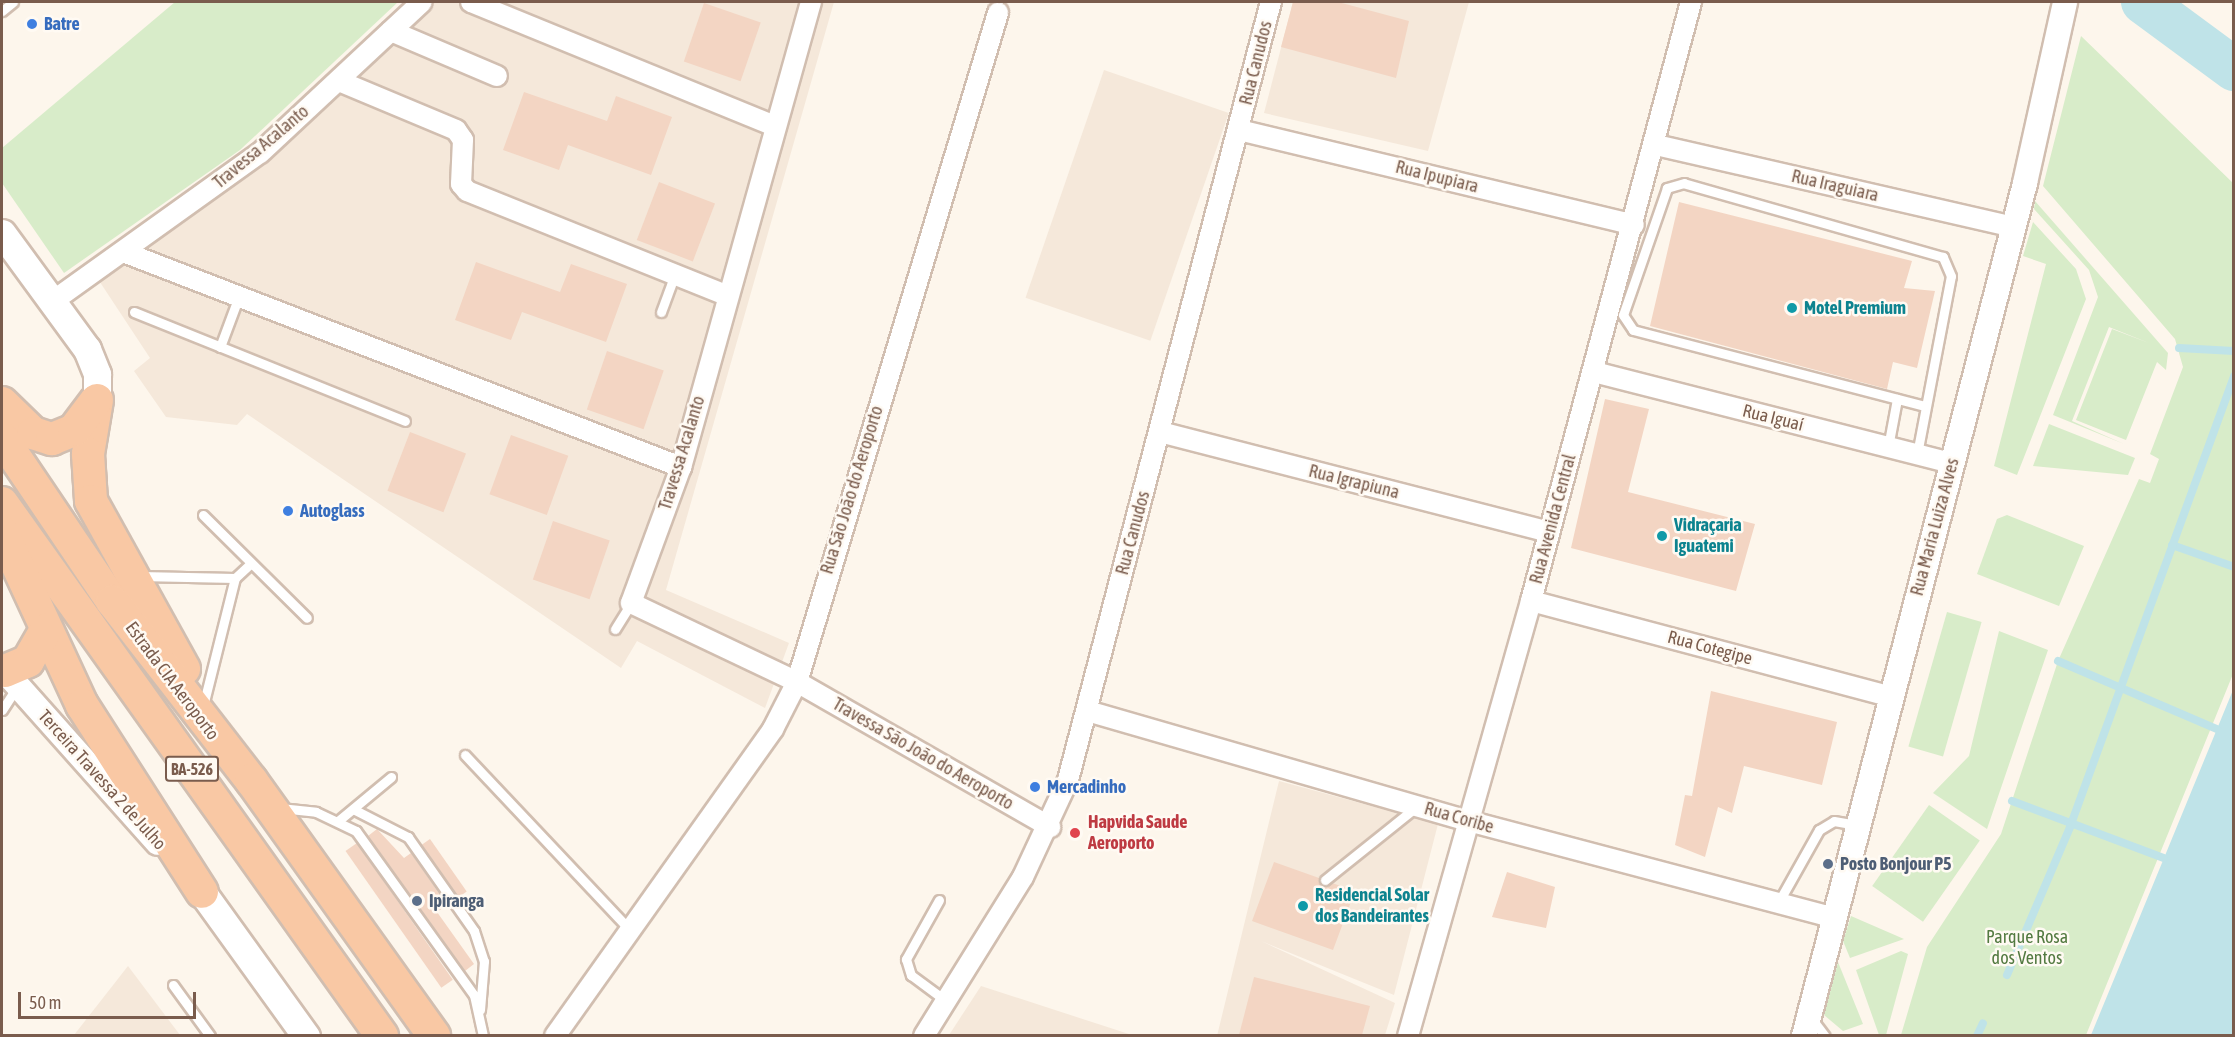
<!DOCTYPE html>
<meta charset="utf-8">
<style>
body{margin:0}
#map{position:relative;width:2235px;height:1037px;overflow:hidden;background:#fdf6ec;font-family:"Asap Condensed",sans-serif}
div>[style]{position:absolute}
.residential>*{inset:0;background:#f5e8da;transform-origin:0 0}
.green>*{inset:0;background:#d8ecc9;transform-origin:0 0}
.water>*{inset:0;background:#bfe3e8}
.stream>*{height:8px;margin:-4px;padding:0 4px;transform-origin:4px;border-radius:4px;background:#bfe3e8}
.river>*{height:44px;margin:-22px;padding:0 22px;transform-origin:22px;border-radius:22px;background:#bfe3e8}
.building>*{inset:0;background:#f3d5c3;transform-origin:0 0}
.roads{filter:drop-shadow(2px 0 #d1beb0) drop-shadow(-2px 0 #d1beb0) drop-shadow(0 2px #d1beb0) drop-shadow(0 -2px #d1beb0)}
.service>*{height:9px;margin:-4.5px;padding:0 4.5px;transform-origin:4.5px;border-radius:4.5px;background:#fff}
.minor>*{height:20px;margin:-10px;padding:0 10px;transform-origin:10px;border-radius:10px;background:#fff}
.tertiary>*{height:24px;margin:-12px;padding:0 12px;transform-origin:12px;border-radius:12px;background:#fff}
.secondary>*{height:27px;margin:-13.5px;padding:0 13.5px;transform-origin:13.5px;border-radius:13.5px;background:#fff}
.trunk>*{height:32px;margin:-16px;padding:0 16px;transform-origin:16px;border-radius:16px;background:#f9c8a4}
.dots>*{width:16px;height:16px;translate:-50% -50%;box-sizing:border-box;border:3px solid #fffaf3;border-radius:50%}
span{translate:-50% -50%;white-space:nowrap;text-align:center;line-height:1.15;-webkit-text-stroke:5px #fffaf3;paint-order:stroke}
.shield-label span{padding:2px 4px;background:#fffaf3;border:2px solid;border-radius:4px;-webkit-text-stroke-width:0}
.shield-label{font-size:16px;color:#7a5c4d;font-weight:700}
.shop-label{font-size:18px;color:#366cbe;font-weight:700}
.left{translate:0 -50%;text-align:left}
.street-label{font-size:18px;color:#7a5c4d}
.culture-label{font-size:18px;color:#0d838f;font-weight:700}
.health-label{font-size:18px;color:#be3a42;font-weight:700}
.service-label{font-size:18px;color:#4e5e75;font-weight:700}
.park-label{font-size:18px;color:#537a41}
.frame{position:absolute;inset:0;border:3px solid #7a5c4d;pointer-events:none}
.scale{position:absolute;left:18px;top:992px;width:178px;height:27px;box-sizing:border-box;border:3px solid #7a5c4d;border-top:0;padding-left:8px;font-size:18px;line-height:21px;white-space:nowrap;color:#7a5c4d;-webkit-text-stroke:4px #fffaf3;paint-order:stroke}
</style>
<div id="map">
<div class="residential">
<i style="clip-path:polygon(408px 2px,834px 2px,666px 590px,789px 643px,765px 708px,637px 641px,621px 668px,247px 414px,237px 425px,166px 417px,134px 371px,150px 358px,90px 267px,246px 163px)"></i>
<i style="clip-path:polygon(1293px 2px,1469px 2px,1428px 151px,1264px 113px)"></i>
<i style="left:1104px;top:70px;width:132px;height:241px;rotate:19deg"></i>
<i style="clip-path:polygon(1279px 781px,1438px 824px,1394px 995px,1261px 941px,1395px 1003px,1385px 1035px,1217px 1036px)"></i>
<i style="clip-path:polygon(128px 966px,180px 1035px,74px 1035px)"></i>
<i style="clip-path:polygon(981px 986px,1132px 1035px,949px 1035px)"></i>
</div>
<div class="green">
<i style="clip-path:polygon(175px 2px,398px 2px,240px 150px,64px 273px,2px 183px,2px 148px)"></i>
<i style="clip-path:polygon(2081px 36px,2233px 183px,2233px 674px,2086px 1035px,1901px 1035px,1927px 947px,2001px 834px,2058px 661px,2139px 479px,2150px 483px,2159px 459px,2150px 454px,2183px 367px,2175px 339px,2043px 186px)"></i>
<i style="clip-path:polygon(2035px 201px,2168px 353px,2166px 370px,2157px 362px,2126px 440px,2076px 420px,2112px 329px,2149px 343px,2109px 327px,2072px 421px,2124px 444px,2053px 415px,2098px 297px,2089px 270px,2034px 209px)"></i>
<i style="clip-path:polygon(2033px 222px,2076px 269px,2086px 299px,2017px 475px,1994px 466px,2046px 264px,2023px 256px)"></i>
<i style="clip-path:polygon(2049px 424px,2135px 458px,2128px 475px,2033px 466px)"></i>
<i style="clip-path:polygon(2007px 515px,2084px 546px,2059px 606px,1977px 574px,1997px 519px)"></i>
<i style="left:1947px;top:612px;width:36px;height:140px;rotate:16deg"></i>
<i style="clip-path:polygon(1999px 631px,2048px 650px,1987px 829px,1933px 793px,1969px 756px)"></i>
<i style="left:1929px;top:805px;width:62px;height:99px;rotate:35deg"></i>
<i style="clip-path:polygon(1851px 916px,1904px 939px,1850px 958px,1843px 941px)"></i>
<i style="clip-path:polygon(1901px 951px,1908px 954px,1886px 1035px,1879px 1035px,1856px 970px)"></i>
<i style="clip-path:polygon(1838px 962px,1863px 1024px,1843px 1031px,1824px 1015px)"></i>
</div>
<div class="water">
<i style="clip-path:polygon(2233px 690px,2233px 1035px,2091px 1035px,2164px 858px)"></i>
</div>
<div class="stream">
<i style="left:2179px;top:348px;width:55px;rotate:3.1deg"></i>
<i style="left:2172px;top:545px;width:66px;rotate:19.5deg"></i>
<i style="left:2058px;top:661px;width:173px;rotate:23.2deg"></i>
<i style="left:2012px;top:801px;width:162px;rotate:20.6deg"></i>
<i style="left:2007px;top:975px;width:161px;rotate:-66.9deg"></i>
<i style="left:2070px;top:827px;width:480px;rotate:-70deg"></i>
<i style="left:1977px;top:1036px;width:14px;rotate:-65deg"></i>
</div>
<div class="river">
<i style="left:2143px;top:2px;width:113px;rotate:36.4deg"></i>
</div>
<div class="building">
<i style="clip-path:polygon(1293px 2px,1338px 2px,1409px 21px,1396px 78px,1281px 47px)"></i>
<i style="left:704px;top:3px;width:60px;height:62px;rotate:19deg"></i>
<i style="clip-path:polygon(524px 92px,607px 121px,616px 96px,672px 117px,651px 175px,568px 145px,559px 170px,503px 150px)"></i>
<i style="left:659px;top:182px;width:60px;height:62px;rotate:21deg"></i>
<i style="clip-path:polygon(1679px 202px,1912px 261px,1904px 288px,1935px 291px,1917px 368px,1893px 362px,1887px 389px,1650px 326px)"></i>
<i style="clip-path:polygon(476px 262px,560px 292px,571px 264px,627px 284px,606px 342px,522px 312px,511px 340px,455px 320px)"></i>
<i style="left:607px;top:351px;width:60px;height:62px;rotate:19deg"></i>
<i style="clip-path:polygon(1605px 399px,1649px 409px,1628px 492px,1755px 524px,1736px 591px,1571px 548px)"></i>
<i style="left:410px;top:432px;width:60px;height:63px;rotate:21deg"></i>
<i style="left:511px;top:435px;width:61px;height:63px;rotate:20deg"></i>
<i style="left:553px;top:521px;width:60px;height:62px;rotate:19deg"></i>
<i style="clip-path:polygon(1711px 691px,1837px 722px,1822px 785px,1744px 766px,1732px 813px,1718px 807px,1705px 857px,1675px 845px,1685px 795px,1692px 796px)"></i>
<i style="clip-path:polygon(377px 829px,404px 858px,411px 853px,447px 905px,437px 912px,474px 964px,465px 971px,368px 836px)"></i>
<i style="left:430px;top:839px;width:64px;height:10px;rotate:55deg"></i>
<i style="left:357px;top:843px;width:167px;height:14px;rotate:55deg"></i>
<i style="clip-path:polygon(1274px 862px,1319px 878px,1323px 886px,1332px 883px,1355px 891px,1333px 950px,1252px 921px)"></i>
<i style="clip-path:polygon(1507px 872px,1555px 887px,1546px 928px,1492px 917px)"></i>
<i style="clip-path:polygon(1254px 977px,1370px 1006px,1362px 1035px,1239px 1035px)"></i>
</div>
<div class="roads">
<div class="service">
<i style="left:2px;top:11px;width:14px;rotate:-39deg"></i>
<i style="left:134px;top:312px;width:292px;rotate:21.9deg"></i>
<i style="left:661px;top:312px;width:40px;rotate:-69.8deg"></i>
<i style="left:220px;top:347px;width:54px;rotate:-69.6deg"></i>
<i style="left:1888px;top:447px;width:49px;rotate:-79.4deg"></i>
<i style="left:1917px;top:454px;width:181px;rotate:-79.2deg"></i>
<i style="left:1951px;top:276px;width:21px;rotate:-113deg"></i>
<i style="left:1943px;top:257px;width:269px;rotate:-164.1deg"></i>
<i style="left:1684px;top:183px;width:18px;rotate:164deg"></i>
<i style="left:1667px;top:188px;width:134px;rotate:109.1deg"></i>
<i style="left:1623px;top:315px;width:18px;rotate:56deg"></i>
<i style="left:1633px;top:330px;width:301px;rotate:14.6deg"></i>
<i style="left:203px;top:515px;width:146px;rotate:44.7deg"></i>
<i style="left:139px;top:576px;width:96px;rotate:1.2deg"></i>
<i style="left:615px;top:629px;width:31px;rotate:-58deg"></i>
<i style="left:204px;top:702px;width:128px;rotate:-76deg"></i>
<i style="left:235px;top:578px;width:21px;rotate:-43deg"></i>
<i style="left:2px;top:710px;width:27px;rotate:-57deg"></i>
<i style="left:465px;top:755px;width:241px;rotate:46.7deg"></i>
<i style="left:280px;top:808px;width:36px;rotate:6deg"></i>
<i style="left:316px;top:812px;width:44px;rotate:25.4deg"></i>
<i style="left:356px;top:831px;width:202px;rotate:54.3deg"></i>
<i style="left:474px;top:995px;width:42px;rotate:77.6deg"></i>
<i style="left:353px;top:809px;width:62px;rotate:27deg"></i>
<i style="left:408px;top:837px;width:115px;rotate:54.9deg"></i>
<i style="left:474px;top:931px;width:32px;rotate:72deg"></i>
<i style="left:484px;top:961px;width:49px;rotate:94.7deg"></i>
<i style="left:338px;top:821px;width:69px;rotate:-39.7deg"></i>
<i style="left:1325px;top:880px;width:115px;rotate:-38.7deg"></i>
<i style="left:939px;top:900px;width:68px;rotate:119.2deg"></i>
<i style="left:906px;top:959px;width:17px;rotate:73deg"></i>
<i style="left:911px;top:975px;width:44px;rotate:36.6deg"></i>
<i style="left:1778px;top:903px;width:84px;rotate:-60.7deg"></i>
<i style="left:1819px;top:830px;width:17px;rotate:-31deg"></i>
<i style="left:1834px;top:821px;width:23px;rotate:10deg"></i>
<i style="left:173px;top:985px;width:63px;rotate:54deg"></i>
<i style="left:1812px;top:1019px;width:21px;rotate:53deg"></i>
</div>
<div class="minor">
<i style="left:471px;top:2px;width:326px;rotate:22.2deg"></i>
<i style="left:811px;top:2px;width:483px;rotate:105.6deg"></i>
<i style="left:681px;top:467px;width:145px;rotate:110.2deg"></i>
<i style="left:631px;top:603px;width:184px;rotate:25.4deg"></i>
<i style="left:797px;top:682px;width:292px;rotate:29.8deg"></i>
<i style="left:391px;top:31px;width:115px;rotate:23deg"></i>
<i style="left:339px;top:81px;width:127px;rotate:22.7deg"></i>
<i style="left:456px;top:130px;width:12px;rotate:55deg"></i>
<i style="left:463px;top:140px;width:44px;rotate:92.6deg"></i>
<i style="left:461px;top:184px;width:9px;rotate:49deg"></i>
<i style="left:467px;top:191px;width:279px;rotate:21.9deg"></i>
<i style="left:1239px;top:130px;width:406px;rotate:13.5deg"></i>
<i style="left:1656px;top:145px;width:367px;rotate:12.9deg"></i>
<i style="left:126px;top:253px;width:595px;rotate:21.09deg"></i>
<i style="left:53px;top:301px;width:254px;rotate:-35.6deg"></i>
<i style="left:260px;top:153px;width:221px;rotate:-43deg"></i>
<i style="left:1594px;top:372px;width:369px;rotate:14.3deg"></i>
<i style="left:1160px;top:432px;width:402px;rotate:14.4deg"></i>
<i style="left:1531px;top:601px;width:370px;rotate:14.9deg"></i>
<i style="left:1087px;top:711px;width:397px;rotate:16.1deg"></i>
<i style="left:1468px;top:821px;width:379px;rotate:14.8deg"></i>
<i style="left:555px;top:1036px;width:377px;rotate:-54.6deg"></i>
<i style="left:773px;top:729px;width:53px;rotate:-62.9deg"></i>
<i style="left:797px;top:682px;width:699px;rotate:-73.28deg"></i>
<i style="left:924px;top:1036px;width:187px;rotate:-58.1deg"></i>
<i style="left:1023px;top:877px;width:107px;rotate:-65.1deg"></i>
<i style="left:1068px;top:780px;width:804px;rotate:-75.38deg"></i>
<i style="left:1408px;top:1036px;width:452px;rotate:-74.2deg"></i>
<i style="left:1531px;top:601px;width:620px;rotate:-75.04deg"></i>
</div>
<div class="tertiary">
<i style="left:2px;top:668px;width:234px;rotate:48.3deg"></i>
<i style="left:1804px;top:1036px;width:881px;rotate:-75.47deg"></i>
<i style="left:2025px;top:183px;width:185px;rotate:-77.5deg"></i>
</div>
<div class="secondary">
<i style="left:2px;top:233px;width:144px;rotate:53.8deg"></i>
<i style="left:87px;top:349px;width:27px;rotate:68deg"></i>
<i style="left:97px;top:374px;width:26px;rotate:90deg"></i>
<i style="left:202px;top:892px;width:178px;rotate:54.2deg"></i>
</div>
<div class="trunk">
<i style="left:97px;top:400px;width:55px;rotate:99.5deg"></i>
<i style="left:88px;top:454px;width:47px;rotate:86.3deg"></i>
<i style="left:91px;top:501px;width:192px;rotate:61deg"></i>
<i style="left:2px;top:403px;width:43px;rotate:44.1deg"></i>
<i style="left:33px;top:433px;width:20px;rotate:18deg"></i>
<i style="left:52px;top:439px;width:24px;rotate:-22deg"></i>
<i style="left:74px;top:430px;width:36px;rotate:-53deg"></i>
<i style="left:2px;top:438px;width:197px;rotate:56deg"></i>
<i style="left:112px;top:601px;width:227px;rotate:52.2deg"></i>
<i style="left:251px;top:780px;width:315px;rotate:54.4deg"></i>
<i style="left:2px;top:503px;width:655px;rotate:54.51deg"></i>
<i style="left:2px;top:532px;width:191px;rotate:65.2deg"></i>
<i style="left:82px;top:705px;width:222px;rotate:57.3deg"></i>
<i style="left:5px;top:671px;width:25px;rotate:-23deg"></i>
<i style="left:28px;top:661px;width:36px;rotate:-60deg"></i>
</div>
</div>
<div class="dots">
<i style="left:32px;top:24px;background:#3f7fe0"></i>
<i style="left:1792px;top:308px;background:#0f9aa8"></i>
<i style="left:288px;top:511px;background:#3f7fe0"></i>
<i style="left:1662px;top:536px;background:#0f9aa8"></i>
<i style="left:1035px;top:787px;background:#3f7fe0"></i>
<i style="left:1075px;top:833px;background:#e0444e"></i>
<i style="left:1828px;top:864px;background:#5c6f8a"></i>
<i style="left:417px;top:901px;background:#5c6f8a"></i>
<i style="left:1303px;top:906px;background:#0f9aa8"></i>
</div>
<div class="shield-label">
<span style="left:192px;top:769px">BA-526</span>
</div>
<div class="shop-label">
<span class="left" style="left:44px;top:24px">Batre</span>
<span class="left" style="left:300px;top:511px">Autoglass</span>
<span class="left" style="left:1047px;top:787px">Mercadinho</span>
</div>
<div class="street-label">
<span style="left:1256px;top:63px;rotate:-76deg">Rua Canudos</span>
<span style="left:261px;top:147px;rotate:-40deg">Travessa Acalanto</span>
<span style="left:1437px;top:177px;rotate:14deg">Rua Ipupiara</span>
<span style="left:1835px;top:186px;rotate:13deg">Rua Iraguiara</span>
<span style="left:1773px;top:418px;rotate:14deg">Rua Iguaí</span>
<span style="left:682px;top:453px;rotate:-73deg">Travessa Acalanto</span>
<span style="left:1354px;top:482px;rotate:14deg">Rua Igrapiuna</span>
<span style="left:852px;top:490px;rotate:-73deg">Rua São João do Aeroporto</span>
<span style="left:1553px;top:519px;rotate:-75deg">Rua Avenida Central</span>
<span style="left:1935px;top:527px;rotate:-75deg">Rua Maria Luiza Alves</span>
<span style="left:1133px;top:533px;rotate:-75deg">Rua Canudos</span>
<span style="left:1710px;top:648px;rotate:15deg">Rua Cotegipe</span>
<span style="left:172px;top:681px;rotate:53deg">Estrada CIA Aeroporto</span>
<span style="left:923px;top:754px;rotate:30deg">Travessa São João do Aeroporto</span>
<span style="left:102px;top:780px;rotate:48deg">Terceira Travessa 2 de Julho</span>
<span style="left:1459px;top:818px;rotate:16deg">Rua Coribe</span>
</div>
<div class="culture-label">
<span class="left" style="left:1804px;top:308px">Motel Premium</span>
<span class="left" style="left:1674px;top:536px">Vidraçaria<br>Iguatemi</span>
<span class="left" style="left:1315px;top:906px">Residencial Solar<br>dos Bandeirantes</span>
</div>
<div class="health-label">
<span class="left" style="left:1088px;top:833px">Hapvida Saude<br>Aeroporto</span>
</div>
<div class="service-label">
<span class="left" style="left:1840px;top:864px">Posto Bonjour P5</span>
<span class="left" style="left:429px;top:901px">Ipiranga</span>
</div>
<div class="park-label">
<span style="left:2027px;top:948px">Parque Rosa<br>dos Ventos</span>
</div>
<div class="frame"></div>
<div class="scale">50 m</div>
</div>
